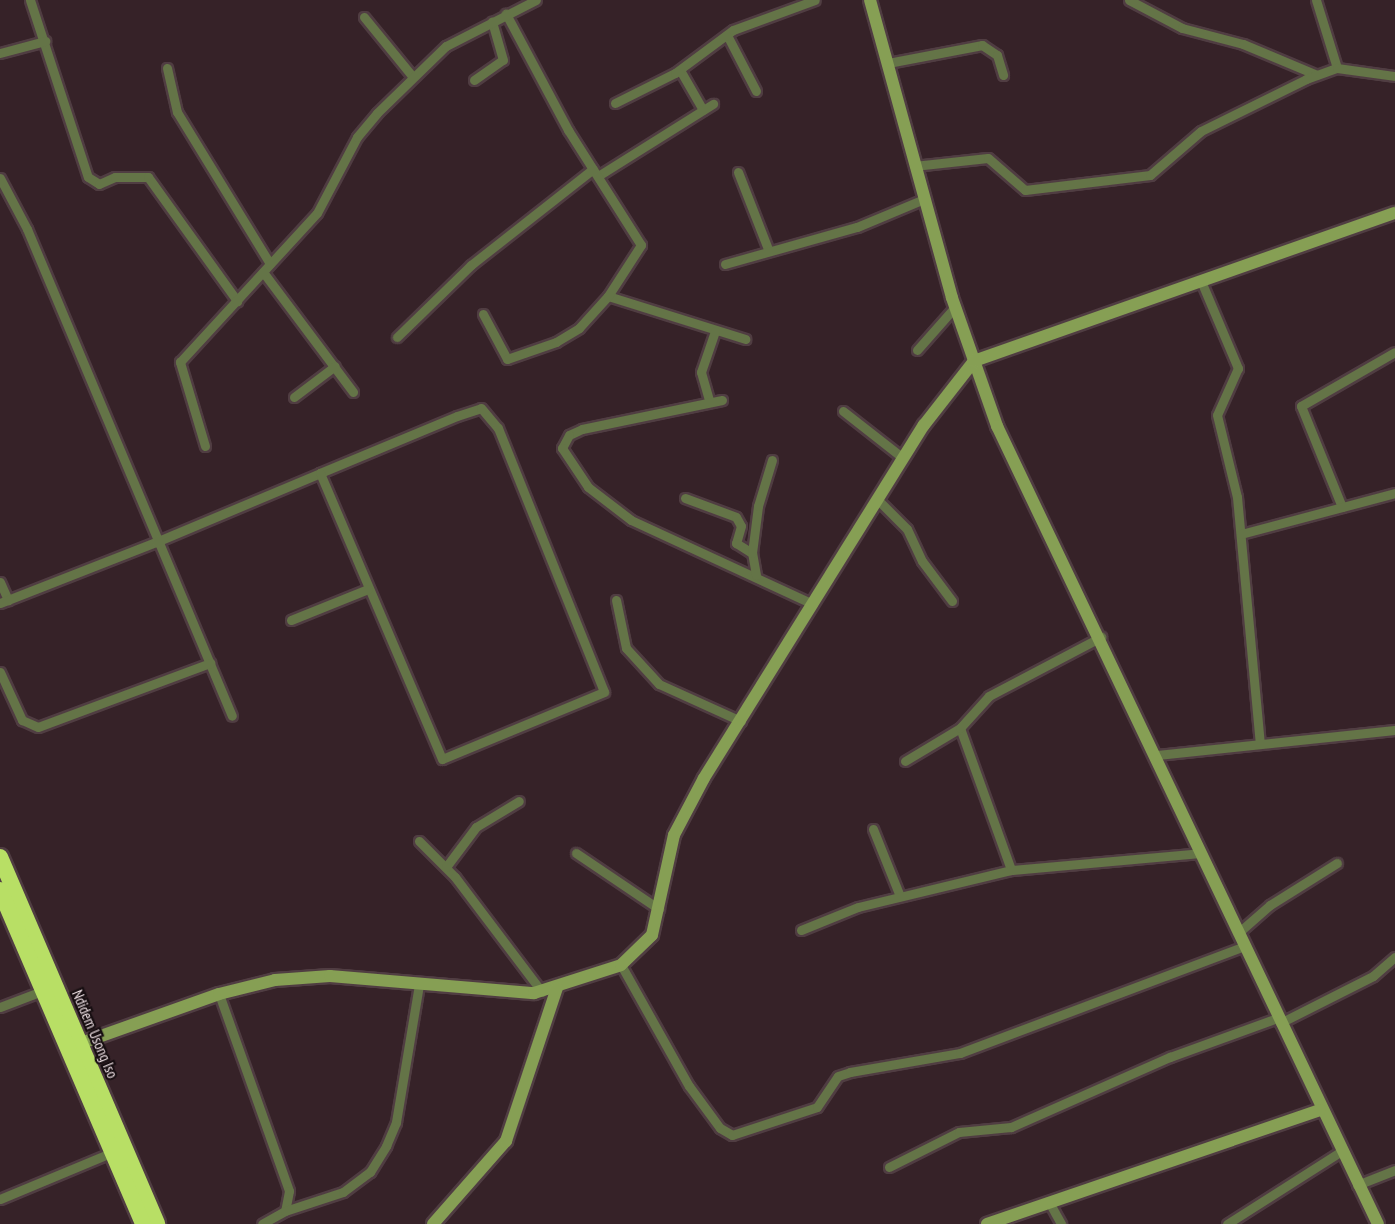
<!DOCTYPE html>
<style>
body{margin:0}
#map{position:relative;width:1395px;height:1224px;overflow:hidden;background:#362228;font-family:"PT Sans Narrow",sans-serif}
div>[style]{position:absolute}
.roads{filter:drop-shadow(2px 0 #503d42) drop-shadow(-2px 0 #503d42) drop-shadow(0 2px #503d42) drop-shadow(0 -2px #503d42)}
.street>*{height:9px;margin:-4.5px;padding:0 4.5px;transform-origin:4.5px;border-radius:4.5px;background:#647447}
.secondary>*{height:12px;margin:-6px;padding:0 6px;transform-origin:6px;border-radius:6px;background:#869f54}
.highway>*{height:16px;margin:-8px;padding:0 8px;transform-origin:8px;border-radius:8px;background:#b8df65}
span{translate:-50% -50%;white-space:nowrap;text-align:center;line-height:1.15;-webkit-text-stroke:4.5px #170e11;paint-order:stroke}
.street-label{font-size:15px;color:#efe1e5}
</style>
<div id="map">
<div class="roads">
<div class="street">
<i style="left:30px;top:0;width:186px;rotate:71.9deg"></i>
<i style="left:88px;top:177px;width:13px;rotate:32deg"></i>
<i style="left:99px;top:184px;width:17px;rotate:-24deg"></i>
<i style="left:115px;top:177px;width:33px"></i>
<i style="left:148px;top:177px;width:153px;rotate:54.3deg"></i>
<i style="left:1129px;top:0;width:60px;rotate:27.8deg"></i>
<i style="left:1182px;top:28px;width:63px;rotate:14.7deg"></i>
<i style="left:1243px;top:44px;width:80px;rotate:22.7deg"></i>
<i style="left:1316px;top:0;width:71px;rotate:72.8deg"></i>
<i style="left:364px;top:17px;width:77px;rotate:50.8deg"></i>
<i style="left:727px;top:35px;width:63px;rotate:62.6deg"></i>
<i style="left:0;top:53px;width:47px;rotate:-14.9deg"></i>
<i style="left:888px;top:63px;width:96px;rotate:-10.8deg"></i>
<i style="left:982px;top:45px;width:18px;rotate:34deg"></i>
<i style="left:997px;top:55px;width:21px;rotate:73deg"></i>
<i style="left:167px;top:68px;width:45px;rotate:77.2deg"></i>
<i style="left:177px;top:112px;width:178px;rotate:58.5deg"></i>
<i style="left:680px;top:70px;width:46px;rotate:60.1deg"></i>
<i style="left:474px;top:80px;width:35px;rotate:-35deg"></i>
<i style="left:503px;top:60px;width:40px;rotate:-106deg"></i>
<i style="left:615px;top:103px;width:67px;rotate:-26.6deg"></i>
<i style="left:675px;top:73px;width:72px;rotate:-36.6deg"></i>
<i style="left:733px;top:30px;width:87px;rotate:-20.1deg"></i>
<i style="left:914px;top:166px;width:74px;rotate:-6.2deg"></i>
<i style="left:988px;top:158px;width:49px;rotate:40.9deg"></i>
<i style="left:1025px;top:190px;width:126px;rotate:-6.8deg"></i>
<i style="left:1150px;top:175px;width:67px;rotate:-40.8deg"></i>
<i style="left:1201px;top:131px;width:117px;rotate:-26.3deg"></i>
<i style="left:1306px;top:79px;width:33px;rotate:-20deg"></i>
<i style="left:1337px;top:68px;width:59px;rotate:7.9deg"></i>
<i style="left:738px;top:172px;width:83px;rotate:68.7deg"></i>
<i style="left:598px;top:176px;width:136px;rotate:-32.1deg"></i>
<i style="left:0;top:178px;width:58px;rotate:62.1deg"></i>
<i style="left:27px;top:229px;width:528px;rotate:67.17deg"></i>
<i style="left:725px;top:264px;width:137px;rotate:-15.7deg"></i>
<i style="left:857px;top:227px;width:73px;rotate:-22.7deg"></i>
<i style="left:263px;top:272px;width:150px;rotate:53.1deg"></i>
<i style="left:1201px;top:281px;width:95px;rotate:67deg"></i>
<i style="left:1238px;top:368px;width:51px;rotate:114.1deg"></i>
<i style="left:1217px;top:415px;width:84px;rotate:76.3deg"></i>
<i style="left:1237px;top:497px;width:247px;rotate:84.7deg"></i>
<i style="left:608px;top:296px;width:144px;rotate:17.4deg"></i>
<i style="left:483px;top:314px;width:51px;rotate:61.9deg"></i>
<i style="left:507px;top:359px;width:52px;rotate:-19.1deg"></i>
<i style="left:556px;top:342px;width:27px;rotate:-31deg"></i>
<i style="left:579px;top:328px;width:43px;rotate:-47.8deg"></i>
<i style="left:608px;top:296px;width:61px;rotate:-57.1deg"></i>
<i style="left:641px;top:245px;width:136px;rotate:-122.4deg"></i>
<i style="left:568px;top:130px;width:132px;rotate:-118.1deg"></i>
<i style="left:397px;top:337px;width:103px;rotate:-44.2deg"></i>
<i style="left:471px;top:265px;width:155px;rotate:-38.2deg"></i>
<i style="left:917px;top:350px;width:57px;rotate:-48.5deg"></i>
<i style="left:294px;top:397px;width:51px;rotate:-37.1deg"></i>
<i style="left:709px;top:400px;width:29px;rotate:-106deg"></i>
<i style="left:701px;top:372px;width:43px;rotate:-71.1deg"></i>
<i style="left:722px;top:400px;width:143px;rotate:168.3deg"></i>
<i style="left:582px;top:429px;width:14px;rotate:155deg"></i>
<i style="left:569px;top:435px;width:15px;rotate:118deg"></i>
<i style="left:562px;top:448px;width:47px;rotate:56.3deg"></i>
<i style="left:588px;top:487px;width:54px;rotate:37.5deg"></i>
<i style="left:631px;top:520px;width:200px;rotate:24.8deg"></i>
<i style="left:843px;top:411px;width:76px;rotate:38.1deg"></i>
<i style="left:205px;top:446px;width:88px;rotate:-106.6deg"></i>
<i style="left:180px;top:362px;width:202px;rotate:-47.4deg"></i>
<i style="left:317px;top:213px;width:86px;rotate:-62.2deg"></i>
<i style="left:357px;top:137px;width:31px;rotate:-50deg"></i>
<i style="left:377px;top:113px;width:96px;rotate:-44.2deg"></i>
<i style="left:446px;top:46px;width:101px;rotate:-27.1deg"></i>
<i style="left:685px;top:498px;width:54px;rotate:20.4deg"></i>
<i style="left:736px;top:517px;width:10px;rotate:61deg"></i>
<i style="left:741px;top:526px;width:18px;rotate:106deg"></i>
<i style="left:736px;top:543px;width:19px;rotate:32deg"></i>
<i style="left:877px;top:499px;width:42px;rotate:45deg"></i>
<i style="left:907px;top:529px;width:35px;rotate:65deg"></i>
<i style="left:922px;top:561px;width:50px;rotate:53.1deg"></i>
<i style="left:1342px;top:507px;width:109px;rotate:-112.1deg"></i>
<i style="left:1301px;top:406px;width:108px;rotate:-29.9deg"></i>
<i style="left:1241px;top:534px;width:159px;rotate:-14.9deg"></i>
<i style="left:756px;top:575px;width:22px;rotate:-100deg"></i>
<i style="left:752px;top:553px;width:47px;rotate:-82.7deg"></i>
<i style="left:758px;top:506px;width:48px;rotate:-73.1deg"></i>
<i style="left:0;top:582px;width:20px;rotate:66deg"></i>
<i style="left:616px;top:600px;width:49px;rotate:78.2deg"></i>
<i style="left:626px;top:648px;width:49px;rotate:47.5deg"></i>
<i style="left:659px;top:684px;width:90px;rotate:24.3deg"></i>
<i style="left:0;top:603px;width:168px;rotate:-21.4deg"></i>
<i style="left:156px;top:542px;width:178px;rotate:-22.8deg"></i>
<i style="left:320px;top:473px;width:148px;rotate:-22.6deg"></i>
<i style="left:457px;top:416px;width:25px;rotate:-18deg"></i>
<i style="left:481px;top:408px;width:26px;rotate:50deg"></i>
<i style="left:498px;top:428px;width:284px;rotate:68.1deg"></i>
<i style="left:604px;top:692px;width:175px;rotate:157.5deg"></i>
<i style="left:442px;top:759px;width:311px;rotate:-113.1deg"></i>
<i style="left:291px;top:620px;width:83px;rotate:-21.9deg"></i>
<i style="left:0;top:672px;width:53px;rotate:65.4deg"></i>
<i style="left:22px;top:720px;width:17px;rotate:24deg"></i>
<i style="left:38px;top:727px;width:184px;rotate:-20.4deg"></i>
<i style="left:960px;top:728px;width:151px;rotate:70.2deg"></i>
<i style="left:1157px;top:755px;width:239px;rotate:-6deg"></i>
<i style="left:905px;top:761px;width:64px;rotate:-31deg"></i>
<i style="left:960px;top:728px;width:43px;rotate:-47.8deg"></i>
<i style="left:989px;top:696px;width:127px;rotate:-27.8deg"></i>
<i style="left:873px;top:829px;width:72px;rotate:68.1deg"></i>
<i style="left:419px;top:841px;width:51px;rotate:45deg"></i>
<i style="left:455px;top:877px;width:144px;rotate:52.9deg"></i>
<i style="left:576px;top:853px;width:100px;rotate:34deg"></i>
<i style="left:446px;top:867px;width:50px;rotate:-53.1deg"></i>
<i style="left:476px;top:827px;width:50px;rotate:-31.2deg"></i>
<i style="left:801px;top:930px;width:61px;rotate:-22deg"></i>
<i style="left:858px;top:907px;width:157px;rotate:-13.6deg"></i>
<i style="left:1011px;top:870px;width:191px;rotate:-5.1deg"></i>
<i style="left:1238px;top:933px;width:43px;rotate:-41.2deg"></i>
<i style="left:1270px;top:905px;width:79px;rotate:-32.1deg"></i>
<i style="left:621px;top:965px;width:139px;rotate:60.7deg"></i>
<i style="left:689px;top:1086px;width:52px;rotate:53.6deg"></i>
<i style="left:720px;top:1128px;width:14px;rotate:30deg"></i>
<i style="left:732px;top:1135px;width:89px;rotate:-18.2deg"></i>
<i style="left:817px;top:1107px;width:37px;rotate:-56deg"></i>
<i style="left:838px;top:1076px;width:13px;rotate:-18deg"></i>
<i style="left:850px;top:1072px;width:112px;rotate:-9.8deg"></i>
<i style="left:960px;top:1053px;width:303px;rotate:-20.6deg"></i>
<i style="left:219px;top:994px;width:209px;rotate:70.4deg"></i>
<i style="left:289px;top:1191px;width:20px;rotate:101deg"></i>
<i style="left:285px;top:1211px;width:26px;rotate:151deg"></i>
<i style="left:0;top:1007px;width:45px;rotate:-20.9deg"></i>
<i style="left:1280px;top:1023px;width:104px;rotate:-26.8deg"></i>
<i style="left:1373px;top:976px;width:29px;rotate:-41deg"></i>
<i style="left:889px;top:1167px;width:78px;rotate:-26.6deg"></i>
<i style="left:959px;top:1132px;width:52px;rotate:-5.5deg"></i>
<i style="left:1011px;top:1127px;width:174px;rotate:-23.8deg"></i>
<i style="left:1170px;top:1057px;width:114px;rotate:-20deg"></i>
<i style="left:1357px;top:1185px;width:41px;rotate:-21.5deg"></i>
<i style="left:0;top:1199px;width:122px;rotate:-22.6deg"></i>
<i style="left:1049px;top:1202px;width:25px;rotate:61deg"></i>
<i style="left:285px;top:1211px;width:61px;rotate:-18.1deg"></i>
<i style="left:343px;top:1192px;width:34px;rotate:-37deg"></i>
<i style="left:370px;top:1172px;width:31px;rotate:-58deg"></i>
<i style="left:386px;top:1146px;width:26px;rotate:-67deg"></i>
<i style="left:396px;top:1122px;width:139px;rotate:-80.5deg"></i>
<i style="left:1227px;top:1224px;width:134px;rotate:-32.5deg"></i>
</div>
<div class="secondary">
<i style="left:870px;top:0;width:309px;rotate:74.6deg"></i>
<i style="left:952px;top:298px;width:136px;rotate:70.6deg"></i>
<i style="left:997px;top:426px;width:884px;rotate:64.48deg"></i>
<i style="left:73px;top:1046px;width:155px;rotate:-19.6deg"></i>
<i style="left:219px;top:994px;width:58px;rotate:-14deg"></i>
<i style="left:275px;top:980px;width:55px;rotate:-4.2deg"></i>
<i style="left:330px;top:976px;width:205px;rotate:4.8deg"></i>
<i style="left:534px;top:993px;width:91px;rotate:-17.8deg"></i>
<i style="left:621px;top:965px;width:43px;rotate:-44.1deg"></i>
<i style="left:652px;top:935px;width:102px;rotate:-77.6deg"></i>
<i style="left:674px;top:835px;width:64px;rotate:-62.2deg"></i>
<i style="left:704px;top:778px;width:416px;rotate:-58.1deg"></i>
<i style="left:924px;top:425px;width:81px;rotate:-52deg"></i>
<i style="left:974px;top:361px;width:446px;rotate:-19.4deg"></i>
<i style="left:433px;top:1224px;width:111px;rotate:-48.7deg"></i>
<i style="left:506px;top:1141px;width:161px;rotate:-71.6deg"></i>
<i style="left:987px;top:1224px;width:352px;rotate:-18.9deg"></i>
</div>
<div class="highway">
<i style="left:0;top:857px;width:399px;rotate:66.8deg"></i>
<i style="left:0;top:890px;width:363px;rotate:66.8deg"></i>
</div>
</div>
<div class="street-label">
<span style="left:95px;top:1034px;rotate:67deg">Ndidem Usong Iso</span>
</div>
</div>
